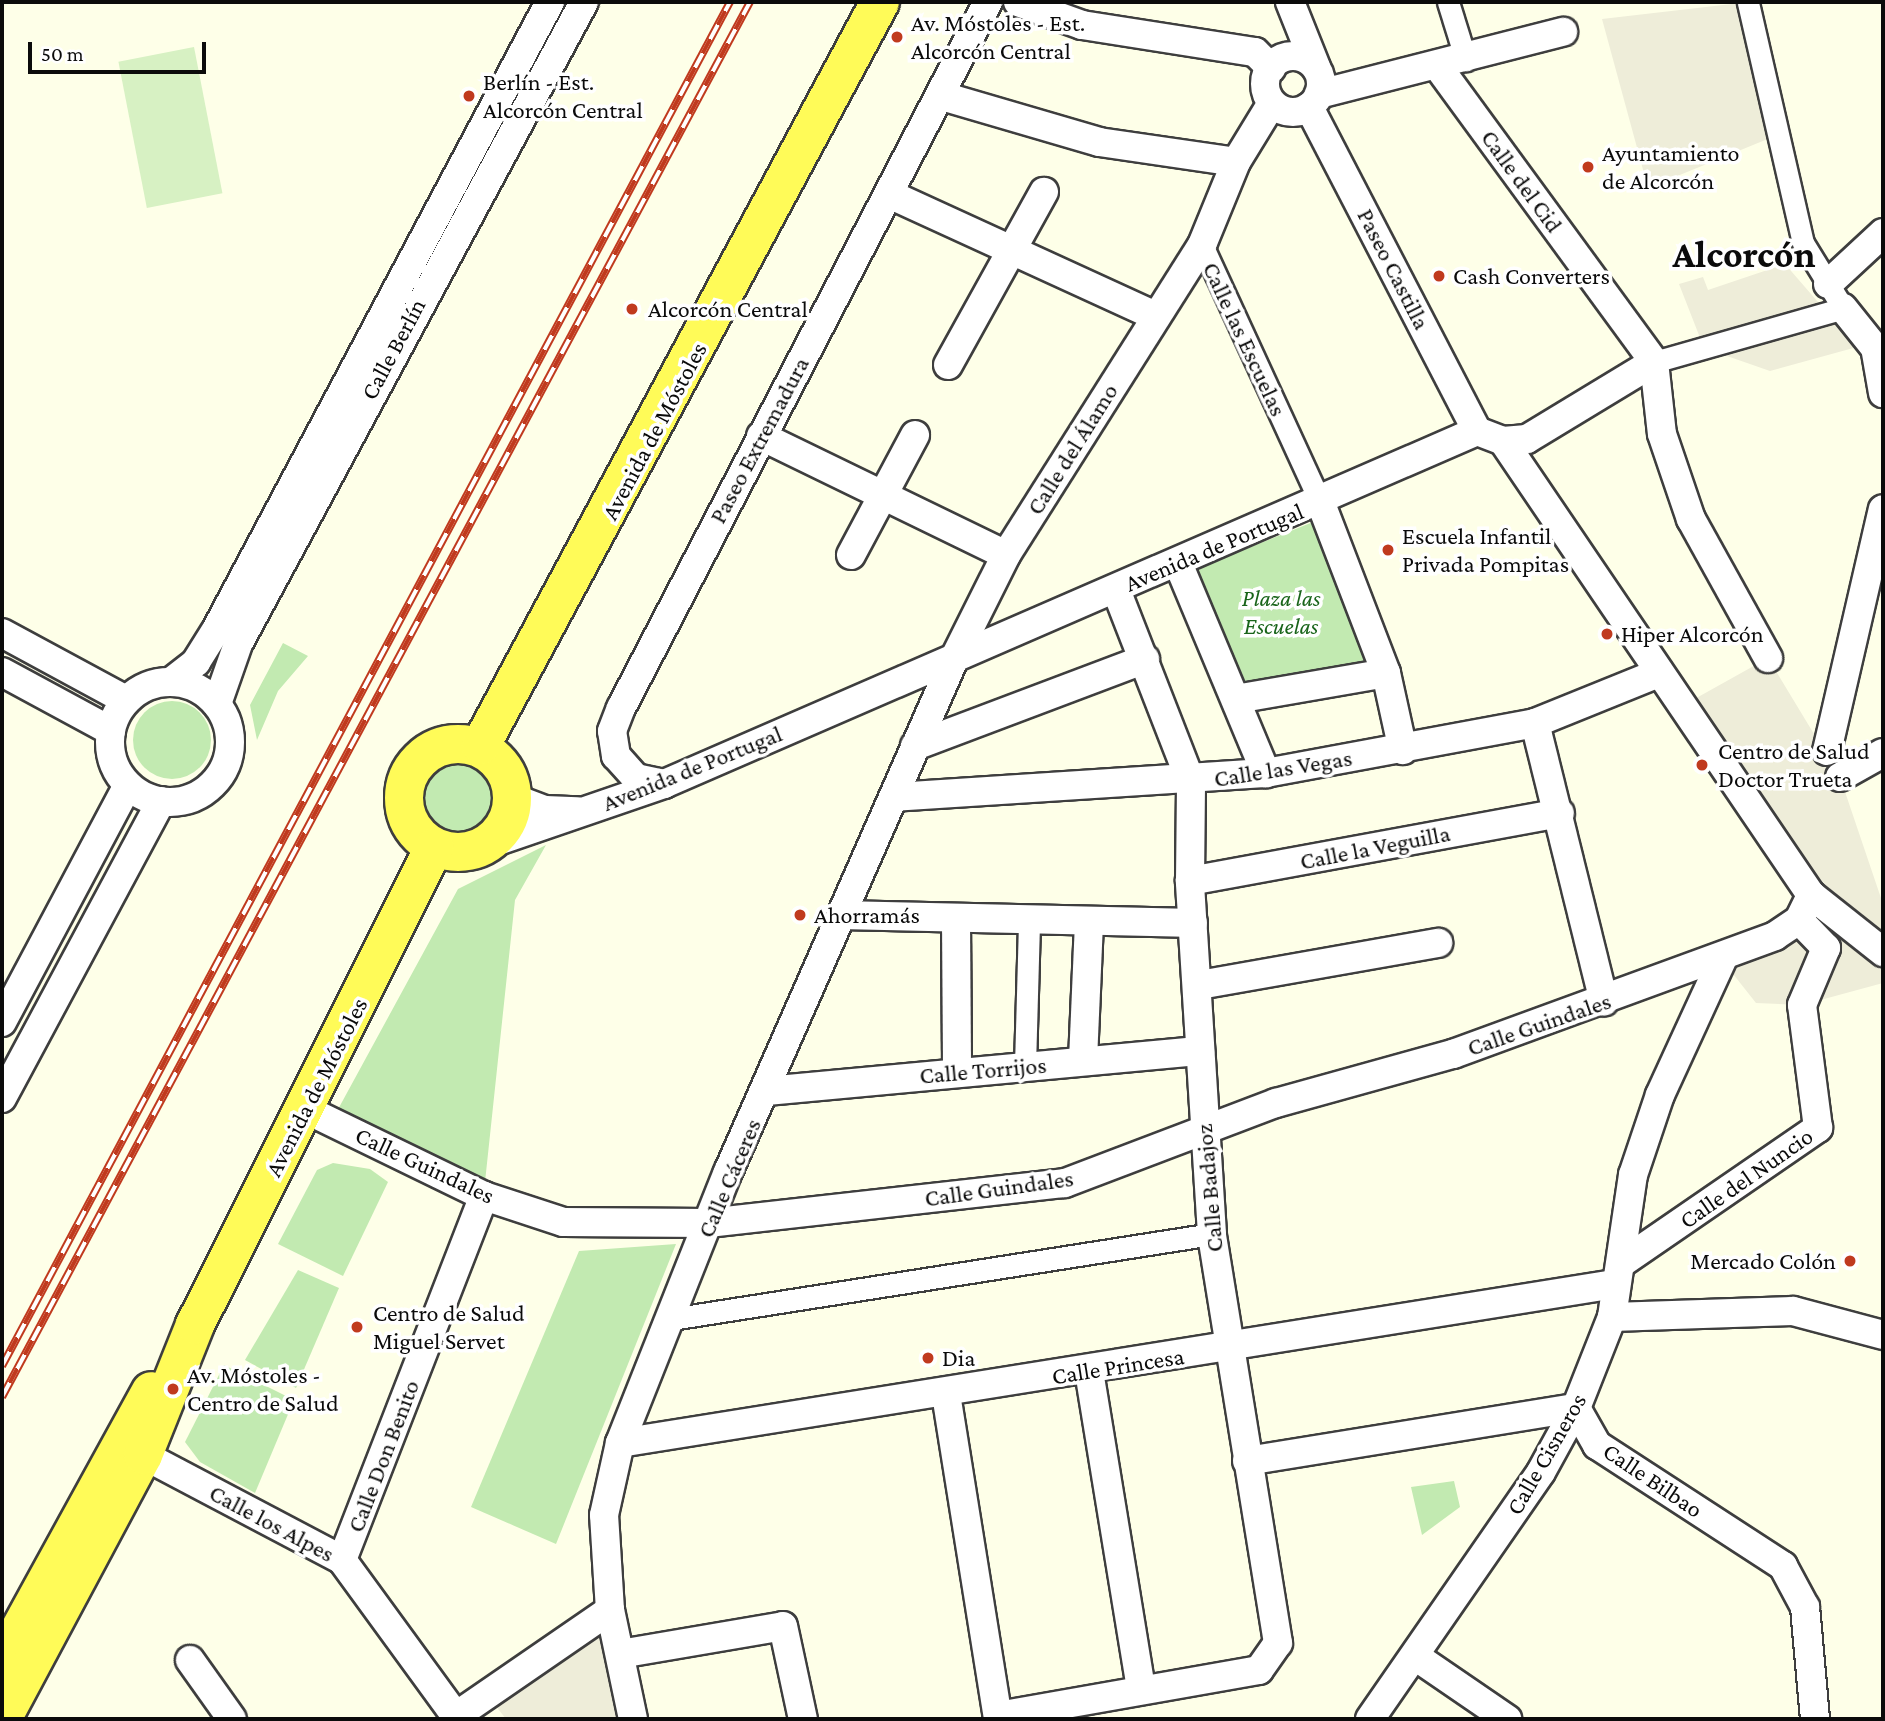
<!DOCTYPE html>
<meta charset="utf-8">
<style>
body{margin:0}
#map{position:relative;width:1885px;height:1721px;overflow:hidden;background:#feffe8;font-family:"Crimson Pro",serif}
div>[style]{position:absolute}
.green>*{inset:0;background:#c2eab1}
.round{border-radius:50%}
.pitch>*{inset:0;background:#d7f1c3;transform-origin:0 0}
.plaza>*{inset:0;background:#eeedd9}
.roads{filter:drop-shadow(2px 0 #3e3e3e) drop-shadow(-2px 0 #3e3e3e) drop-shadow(0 2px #3e3e3e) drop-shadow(0 -2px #3e3e3e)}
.pedestrian>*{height:21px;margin:-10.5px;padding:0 10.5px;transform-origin:10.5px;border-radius:10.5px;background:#fff}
.minor>*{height:28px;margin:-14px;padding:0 14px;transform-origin:14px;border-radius:14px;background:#fff}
.minor>.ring{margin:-14px;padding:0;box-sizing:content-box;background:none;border:28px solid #fff;border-radius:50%}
.primary>*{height:38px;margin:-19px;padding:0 19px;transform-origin:19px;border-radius:19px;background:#fffb58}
.primary>.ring{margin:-19px;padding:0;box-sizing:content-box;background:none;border:38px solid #fffb58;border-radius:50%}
.rail>*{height:8px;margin-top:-4px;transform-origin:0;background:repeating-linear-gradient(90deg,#fff 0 16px,#c03a1e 0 32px);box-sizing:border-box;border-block:2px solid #c03a1e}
.dots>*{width:19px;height:19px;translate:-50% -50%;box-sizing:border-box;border:4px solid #fff;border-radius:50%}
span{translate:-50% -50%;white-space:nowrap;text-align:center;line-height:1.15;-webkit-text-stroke:7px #fff;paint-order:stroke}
.poi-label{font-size:24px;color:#0b0b0b}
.left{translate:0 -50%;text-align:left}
.right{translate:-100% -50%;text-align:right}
.street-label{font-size:24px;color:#0b0b0b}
.park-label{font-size:24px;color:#19641a;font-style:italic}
.town-label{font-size:38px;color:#0b0b0b;font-weight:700}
.frame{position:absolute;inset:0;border:4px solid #0b0b0b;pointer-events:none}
.scale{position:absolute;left:28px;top:42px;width:178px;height:32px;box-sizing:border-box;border:4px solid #0b0b0b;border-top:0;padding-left:9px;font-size:21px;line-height:24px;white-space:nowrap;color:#0b0b0b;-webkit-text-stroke:5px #fff;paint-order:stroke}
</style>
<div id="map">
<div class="green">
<i style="clip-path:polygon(1313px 522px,1372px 662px,1247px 686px,1237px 679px,1194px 576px,1203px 566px)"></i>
<i style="clip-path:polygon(283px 643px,308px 656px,278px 691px,257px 740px,250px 705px)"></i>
<i class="round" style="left:133px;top:701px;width:78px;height:78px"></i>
<i class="round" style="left:419px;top:757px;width:80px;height:80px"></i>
<i style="clip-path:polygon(546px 845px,515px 900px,485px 1182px,336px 1113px,458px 889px)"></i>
<i style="clip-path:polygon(333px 1163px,370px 1169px,388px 1182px,343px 1276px,278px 1244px,317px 1170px)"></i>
<i style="clip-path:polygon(676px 1244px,556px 1544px,471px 1507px,579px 1251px)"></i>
<i style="clip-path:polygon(298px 1270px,339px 1288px,296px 1388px,245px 1360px)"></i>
<i style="clip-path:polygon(224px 1365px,294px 1400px,255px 1493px,200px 1462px,185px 1442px)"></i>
<i style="clip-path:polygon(1454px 1481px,1460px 1507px,1422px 1535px,1411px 1487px)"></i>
</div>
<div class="pitch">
<i style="left:194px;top:47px;width:149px;height:77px;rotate:79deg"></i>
</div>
<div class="plaza">
<i style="clip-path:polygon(1749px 2px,1775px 136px,1648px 188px,1602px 19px)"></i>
<i style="clip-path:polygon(1785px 264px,1857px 347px,1770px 371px,1704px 348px,1679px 284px,1703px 277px,1708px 290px)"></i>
<i style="clip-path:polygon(1768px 658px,1840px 777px,1883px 904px,1883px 983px,1802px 1005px,1756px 1003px,1722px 960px,1775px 936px,1800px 899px,1682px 706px)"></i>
<i style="clip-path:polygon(610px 1610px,633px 1719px,506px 1719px,487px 1695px)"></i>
</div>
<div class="roads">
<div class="pedestrian">
<i style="left:1448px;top:2px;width:61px;rotate:72.8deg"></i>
<i style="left:1202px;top:245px;width:282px;rotate:65.3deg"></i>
<i style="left:1654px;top:362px;width:197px;rotate:-15.9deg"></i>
<i style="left:1843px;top:308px;width:76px;rotate:-121.6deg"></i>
<i style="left:1803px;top:243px;width:247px;rotate:-102.9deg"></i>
<i style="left:1025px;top:1066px;width:145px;rotate:-88.4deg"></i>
<i style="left:671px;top:1319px;width:548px;rotate:-8.93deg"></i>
</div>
<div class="minor">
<i style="left:1018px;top:2px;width:68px;rotate:19.8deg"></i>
<i style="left:1082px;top:25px;width:175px;rotate:8.9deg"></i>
<i style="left:1255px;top:52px;width:23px;rotate:45deg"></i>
<i style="left:1290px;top:2px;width:70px;rotate:68.2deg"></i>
<i class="ring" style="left:1265px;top:56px;width:28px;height:28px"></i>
<i style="left:1439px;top:68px;width:364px;rotate:53.8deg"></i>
<i style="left:1319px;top:94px;width:252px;rotate:-14.3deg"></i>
<i style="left:942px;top:96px;width:164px;rotate:16.3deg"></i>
<i style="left:1099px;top:142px;width:138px;rotate:8.3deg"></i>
<i style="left:1309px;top:107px;width:365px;rotate:62.6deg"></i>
<i style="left:889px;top:194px;width:293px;rotate:24.6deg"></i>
<i style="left:1828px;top:284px;width:75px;rotate:-42.8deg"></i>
<i style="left:1843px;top:308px;width:64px;rotate:51.3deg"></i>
<i style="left:1875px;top:347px;width:47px;rotate:80.1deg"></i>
<i style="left:1654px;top:362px;width:72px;rotate:83.7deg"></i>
<i style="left:1662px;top:434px;width:90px;rotate:71.2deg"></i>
<i style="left:1691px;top:519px;width:159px;rotate:61deg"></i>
<i style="left:948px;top:365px;width:198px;rotate:-61deg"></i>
<i style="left:761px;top:436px;width:272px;rotate:25.9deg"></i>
<i style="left:1320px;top:501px;width:184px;rotate:69deg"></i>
<i style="left:1386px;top:673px;width:79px;rotate:77.6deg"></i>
<i style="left:851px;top:555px;width:136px;rotate:-61.9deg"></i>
<i style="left:1178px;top:563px;width:228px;rotate:67.3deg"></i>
<i style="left:2px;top:633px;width:141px;rotate:28.4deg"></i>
<i style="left:2px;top:672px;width:124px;rotate:28.4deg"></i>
<i style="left:172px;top:681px;width:31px;rotate:-38deg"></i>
<i style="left:196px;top:662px;width:36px;rotate:-58deg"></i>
<i style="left:215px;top:632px;width:714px;rotate:-62deg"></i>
<i class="ring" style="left:110px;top:682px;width:92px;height:92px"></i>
<i style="left:1236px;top:699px;width:152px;rotate:-9.8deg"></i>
<i style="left:217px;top:704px;width:64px;rotate:-70.7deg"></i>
<i style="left:238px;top:644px;width:729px;rotate:-61.68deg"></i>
<i style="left:1535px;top:723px;width:287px;rotate:76.1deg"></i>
<i style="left:915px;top:746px;width:246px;rotate:-20.7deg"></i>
<i style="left:1827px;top:751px;width:248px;rotate:-77deg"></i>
<i style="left:1840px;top:777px;width:49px;rotate:-29.2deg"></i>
<i style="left:664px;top:784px;width:29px;rotate:-168deg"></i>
<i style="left:636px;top:778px;width:30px;rotate:-132deg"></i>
<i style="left:616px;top:756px;width:25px;rotate:-99deg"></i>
<i style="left:612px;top:731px;width:25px;rotate:-69deg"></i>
<i style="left:621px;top:708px;width:796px;rotate:-62.53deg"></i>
<i style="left:894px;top:797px;width:373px;rotate:-3.7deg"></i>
<i style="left:1266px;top:773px;width:274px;rotate:-10.5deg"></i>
<i style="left:1535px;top:723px;width:134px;rotate:-22deg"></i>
<i style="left:513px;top:798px;width:34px;rotate:21deg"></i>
<i style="left:545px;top:810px;width:32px;rotate:2deg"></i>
<i style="left:486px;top:845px;width:188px;rotate:-18.9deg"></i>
<i style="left:664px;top:784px;width:886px;rotate:-23.47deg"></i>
<i style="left:1477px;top:431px;width:28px;rotate:21deg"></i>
<i style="left:1503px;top:441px;width:24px;rotate:-5deg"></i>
<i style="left:1527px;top:439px;width:149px;rotate:-31.2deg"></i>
<i style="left:1190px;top:881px;width:376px;rotate:-10.4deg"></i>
<i style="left:1811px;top:895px;width:92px;rotate:38.4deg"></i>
<i style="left:843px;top:915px;width:350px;rotate:1.3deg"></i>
<i style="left:956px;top:920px;width:152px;rotate:89.6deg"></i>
<i style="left:1199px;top:985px;width:243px;rotate:-10deg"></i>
<i style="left:2px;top:1022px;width:268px;rotate:-62deg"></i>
<i style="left:1083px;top:1060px;width:137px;rotate:-87.5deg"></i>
<i style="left:767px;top:1091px;width:435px;rotate:-5.3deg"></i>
<i style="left:2px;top:1098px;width:337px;rotate:-61.8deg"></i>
<i style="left:307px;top:1110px;width:197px;rotate:25.9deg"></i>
<i style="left:484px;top:1196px;width:83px;rotate:18.2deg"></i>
<i style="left:563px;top:1222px;width:145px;rotate:0.4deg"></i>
<i style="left:708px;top:1223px;width:359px;rotate:-6.4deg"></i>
<i style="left:1065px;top:1183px;width:226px;rotate:-20.8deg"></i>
<i style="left:1276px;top:1103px;width:184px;rotate:-15.5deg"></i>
<i style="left:1453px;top:1054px;width:343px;rotate:-20.1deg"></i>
<i style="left:1775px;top:936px;width:29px;rotate:-34deg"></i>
<i style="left:1799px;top:920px;width:28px;rotate:-64deg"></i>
<i style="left:1811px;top:895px;width:549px;rotate:-124.15deg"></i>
<i style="left:1623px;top:1262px;width:237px;rotate:-34.5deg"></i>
<i style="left:1818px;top:1128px;width:124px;rotate:-97.4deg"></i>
<i style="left:1802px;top:1005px;width:62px;rotate:-67.2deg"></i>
<i style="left:1826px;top:948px;width:39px;rotate:-134deg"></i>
<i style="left:1612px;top:1317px;width:181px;rotate:-1.9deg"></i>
<i style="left:1793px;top:1311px;width:93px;rotate:14.9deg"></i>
<i style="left:1089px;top:1371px;width:323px;rotate:80.7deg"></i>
<i style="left:946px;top:1394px;width:329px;rotate:80.9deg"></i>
<i style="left:620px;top:1443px;width:1008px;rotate:-9.08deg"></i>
<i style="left:143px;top:1455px;width:225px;rotate:27.8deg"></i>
<i style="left:342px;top:1560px;width:197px;rotate:53.9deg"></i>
<i style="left:1247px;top:1461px;width:333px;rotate:-9.2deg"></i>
<i style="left:1576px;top:1408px;width:43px;rotate:60.4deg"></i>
<i style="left:1597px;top:1445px;width:222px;rotate:33deg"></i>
<i style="left:1783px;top:1566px;width:47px;rotate:61.8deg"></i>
<i style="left:1805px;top:1607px;width:112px;rotate:84.9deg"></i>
<i style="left:342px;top:1560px;width:391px;rotate:-68.7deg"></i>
<i style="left:620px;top:1654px;width:165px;rotate:-9.7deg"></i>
<i style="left:783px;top:1626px;width:95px;rotate:77.9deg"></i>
<i style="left:1415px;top:1656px;width:112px;rotate:34.4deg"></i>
<i style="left:190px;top:1660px;width:72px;rotate:54.6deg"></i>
<i style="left:456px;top:1716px;width:187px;rotate:-34.5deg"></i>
<i style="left:998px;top:1716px;width:265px;rotate:-10deg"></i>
<i style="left:1259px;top:1670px;width:33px;rotate:-55deg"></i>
<i style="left:1278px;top:1643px;width:414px;rotate:-99.2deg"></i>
<i style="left:1212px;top:1234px;width:354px;rotate:-93.6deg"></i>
<i style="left:1190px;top:881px;width:99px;rotate:-89.4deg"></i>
<i style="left:1191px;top:782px;width:206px;rotate:-111.3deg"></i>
<i style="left:633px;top:1719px;width:111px;rotate:-101.9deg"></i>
<i style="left:610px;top:1610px;width:95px;rotate:-93.6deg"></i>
<i style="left:604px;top:1515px;width:74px;rotate:-77.5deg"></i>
<i style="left:620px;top:1443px;width:292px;rotate:-68.3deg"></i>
<i style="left:728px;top:1172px;width:561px;rotate:-66.22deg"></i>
<i style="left:954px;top:659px;width:116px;rotate:-63.4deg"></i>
<i style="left:1006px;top:555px;width:367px;rotate:-57.7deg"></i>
<i style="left:1202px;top:245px;width:90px;rotate:-67.7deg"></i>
<i style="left:1236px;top:162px;width:69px;rotate:-58.6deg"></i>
<i style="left:1370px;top:1719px;width:300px;rotate:-55.3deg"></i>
<i style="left:1541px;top:1472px;width:73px;rotate:-61.3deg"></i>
<i style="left:1576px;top:1408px;width:98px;rotate:-68.4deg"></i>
<i style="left:1612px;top:1317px;width:144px;rotate:-81.6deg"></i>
<i style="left:1633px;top:1175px;width:84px;rotate:-71.4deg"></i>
<i style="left:1660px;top:1095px;width:149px;rotate:-65.3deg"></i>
</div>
<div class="primary">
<i class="ring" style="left:404px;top:744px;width:70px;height:70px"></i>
<i style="left:481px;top:745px;width:843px;rotate:-61.76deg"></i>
<i style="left:2px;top:1662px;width:309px;rotate:-61.2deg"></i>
<i style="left:2px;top:1719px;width:299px;rotate:-61.9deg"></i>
<i style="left:143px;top:1455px;width:140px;rotate:-68.2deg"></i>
<i style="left:195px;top:1325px;width:534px;rotate:-63.39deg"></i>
</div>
</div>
<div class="rail">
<i style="left:2px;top:1366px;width:1546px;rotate:-61.91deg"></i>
<i style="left:2px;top:1397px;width:1583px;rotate:-61.8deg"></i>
</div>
<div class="dots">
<i style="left:897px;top:37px;background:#c03a1e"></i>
<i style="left:469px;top:96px;background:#c03a1e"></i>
<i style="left:1588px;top:167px;background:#c03a1e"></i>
<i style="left:1439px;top:276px;background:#c03a1e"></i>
<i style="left:632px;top:309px;background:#c03a1e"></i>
<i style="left:1388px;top:550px;background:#c03a1e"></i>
<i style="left:1607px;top:634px;background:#c03a1e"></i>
<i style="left:1702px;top:765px;background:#c03a1e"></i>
<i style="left:800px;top:915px;background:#c03a1e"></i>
<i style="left:1850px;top:1261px;background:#c03a1e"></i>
<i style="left:357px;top:1327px;background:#c03a1e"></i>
<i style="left:928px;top:1358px;background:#c03a1e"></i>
<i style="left:173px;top:1389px;background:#c03a1e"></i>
</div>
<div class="poi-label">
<span class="left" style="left:911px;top:37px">Av. Móstoles - Est.<br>Alcorcón Central</span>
<span class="left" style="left:483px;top:96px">Berlín - Est.<br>Alcorcón Central</span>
<span class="left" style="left:1602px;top:167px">Ayuntamiento<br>de Alcorcón</span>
<span class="left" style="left:1453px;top:276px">Cash Converters</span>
<span class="left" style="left:648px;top:309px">Alcorcón Central</span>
<span class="left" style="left:1402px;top:550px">Escuela Infantil<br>Privada Pompitas</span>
<span class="left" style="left:1621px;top:634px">Hiper Alcorcón</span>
<span class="left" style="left:1718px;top:765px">Centro de Salud<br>Doctor Trueta</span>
<span class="left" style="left:814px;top:915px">Ahorramás</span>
<span class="right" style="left:1836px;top:1261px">Mercado Colón</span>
<span class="left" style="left:373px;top:1327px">Centro de Salud<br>Miguel Servet</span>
<span class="left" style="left:942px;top:1358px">Dia</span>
<span class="left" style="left:187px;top:1389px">Av. Móstoles -<br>Centro de Salud</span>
</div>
<div class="street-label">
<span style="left:1522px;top:181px;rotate:54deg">Calle del Cid</span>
<span style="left:1394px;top:269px;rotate:63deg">Paseo Castilla</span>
<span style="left:1245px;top:339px;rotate:65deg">Calle las Escuelas</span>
<span style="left:393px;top:349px;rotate:-62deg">Calle Berlín</span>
<span style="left:654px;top:431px;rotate:-62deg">Avenida de Móstoles</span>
<span style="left:759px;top:440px;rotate:-62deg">Paseo Extremadura</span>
<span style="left:1072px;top:449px;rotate:-58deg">Calle del Álamo</span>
<span style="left:1214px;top:547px;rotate:-23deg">Avenida de Portugal</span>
<span style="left:692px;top:768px;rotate:-22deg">Avenida de Portugal</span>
<span style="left:1283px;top:768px;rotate:-9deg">Calle las Vegas</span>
<span style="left:1375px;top:847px;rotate:-11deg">Calle la Veguilla</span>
<span style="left:1539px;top:1024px;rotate:-19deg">Calle Guindales</span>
<span style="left:983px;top:1070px;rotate:-5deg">Calle Torrijos</span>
<span style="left:316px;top:1087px;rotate:-63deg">Avenida de Móstoles</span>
<span style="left:425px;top:1165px;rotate:25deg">Calle Guindales</span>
<span style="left:729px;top:1178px;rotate:-67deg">Calle Cáceres</span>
<span style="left:1746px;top:1178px;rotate:-35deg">Calle del Nuncio</span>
<span style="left:999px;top:1188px;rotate:-8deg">Calle Guindales</span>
<span style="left:1209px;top:1188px;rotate:-95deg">Calle Badajoz</span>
<span style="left:1118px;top:1366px;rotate:-9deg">Calle Princesa</span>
<span style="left:1546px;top:1454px;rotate:-60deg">Calle Cisneros</span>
<span style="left:383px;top:1456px;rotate:-69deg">Calle Don Benito</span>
<span style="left:1653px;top:1480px;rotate:34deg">Calle Bilbao</span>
<span style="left:272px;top:1523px;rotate:28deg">Calle los Alpes</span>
</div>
<div class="park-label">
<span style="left:1281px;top:612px">Plaza las<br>Escuelas</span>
</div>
<div class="town-label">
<span style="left:1744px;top:255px">Alcorcón</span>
</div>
<div class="frame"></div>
<div class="scale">50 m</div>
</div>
